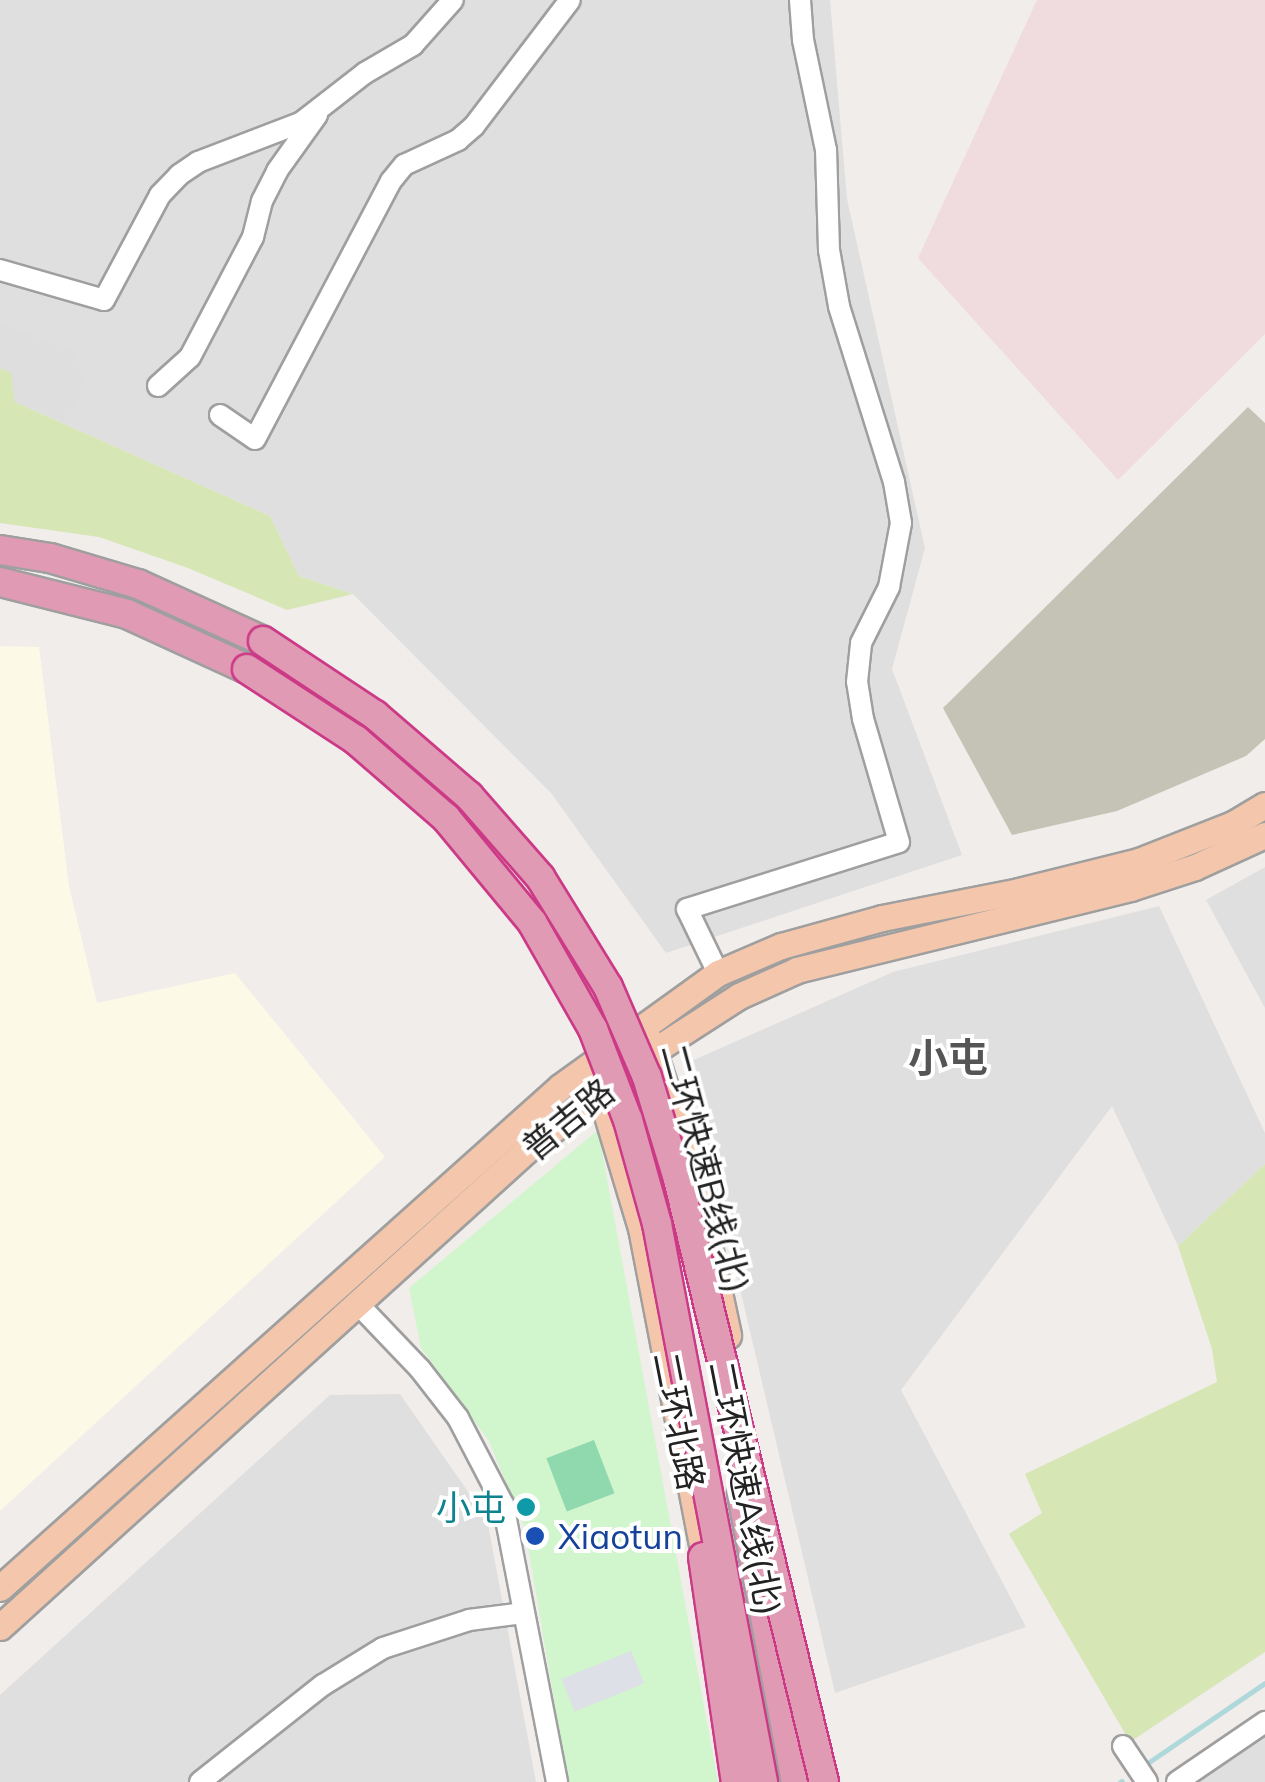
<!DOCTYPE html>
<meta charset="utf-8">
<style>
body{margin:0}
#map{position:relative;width:1265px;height:1782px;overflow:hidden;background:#f1edea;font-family:Mulish,"Noto Sans SC",sans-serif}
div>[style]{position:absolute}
.residential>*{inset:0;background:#e0dfdf}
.commercial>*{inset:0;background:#f0dbde}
.education>*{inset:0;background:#fdf9e7}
.construction>*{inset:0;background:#c5c2b6}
.grass>*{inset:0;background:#d6e6b5}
.park>*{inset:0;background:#d1f5cc}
.pitch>*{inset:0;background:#90d8ae;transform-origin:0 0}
.parking>*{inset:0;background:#dedede}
.plaza>*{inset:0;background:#dee0e7;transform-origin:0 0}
.stream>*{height:5px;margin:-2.5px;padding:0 2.5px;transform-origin:2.5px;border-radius:2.5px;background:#afd8da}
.roads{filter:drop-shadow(2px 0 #9f9f9f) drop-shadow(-2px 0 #9f9f9f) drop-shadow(0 2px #9f9f9f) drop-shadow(0 -2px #9f9f9f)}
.minor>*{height:20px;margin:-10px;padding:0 10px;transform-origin:10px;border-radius:10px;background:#fff}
.major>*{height:25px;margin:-12.5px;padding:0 12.5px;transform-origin:12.5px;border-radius:12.5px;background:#f4c7ac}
.highway>*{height:28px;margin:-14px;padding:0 14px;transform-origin:14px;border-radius:14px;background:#e09ab4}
.bridges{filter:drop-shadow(2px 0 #cc3a87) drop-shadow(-2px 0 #cc3a87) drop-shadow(0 2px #cc3a87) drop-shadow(0 -2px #cc3a87)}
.highway-bridge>*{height:28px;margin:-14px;padding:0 14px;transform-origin:14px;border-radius:14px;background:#e09ab4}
.dots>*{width:28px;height:28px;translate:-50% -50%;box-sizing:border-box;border:5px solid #fff;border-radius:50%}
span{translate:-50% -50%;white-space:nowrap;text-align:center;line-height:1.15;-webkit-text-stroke:8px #fff;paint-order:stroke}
.street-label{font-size:35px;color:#222}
.culture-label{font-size:35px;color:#0d838f}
.right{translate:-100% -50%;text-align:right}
.transit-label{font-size:35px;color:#164399}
.left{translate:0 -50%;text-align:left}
.quarter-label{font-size:40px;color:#555;font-weight:700}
</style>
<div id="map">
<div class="residential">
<i style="clip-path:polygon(0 0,830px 0,847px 199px,925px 548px,892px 669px,962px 855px,666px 953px,551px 793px,353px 594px,299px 576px,270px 516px,15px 402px,11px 373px,0 368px)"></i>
<i style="clip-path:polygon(1265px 867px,1265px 1008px,1206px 900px)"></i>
<i style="clip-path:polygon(1159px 906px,1265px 1133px,1265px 1164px,1178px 1246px,1112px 1106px,901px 1390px,1026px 1627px,835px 1693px,687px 1063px,893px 972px)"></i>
<i style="clip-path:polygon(400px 1394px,487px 1519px,536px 1782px,0 1782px,0 1695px,330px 1395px)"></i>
<i style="clip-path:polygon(1265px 1725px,1265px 1782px,1183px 1782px)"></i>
</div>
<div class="commercial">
<i style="clip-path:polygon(1037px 0,1265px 0,1265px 334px,1118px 480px,918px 258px)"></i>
</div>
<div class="education">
<i style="clip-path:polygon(0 646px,39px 647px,69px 886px,97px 1003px,235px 973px,385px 1157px,0 1511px)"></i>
</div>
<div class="construction">
<i style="clip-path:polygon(1248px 407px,1265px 423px,1265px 739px,1246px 756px,1117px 811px,1012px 835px,943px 708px)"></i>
</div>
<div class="grass">
<i style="clip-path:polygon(0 368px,11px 372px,15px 402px,270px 516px,299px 576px,353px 594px,287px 610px,188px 568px,99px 537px,0 523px)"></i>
<i style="clip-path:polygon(1265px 1164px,1265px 1652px,1130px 1742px,1009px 1534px,1042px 1513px,1025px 1474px,1217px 1382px,1212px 1349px,1178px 1246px)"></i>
</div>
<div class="park">
<i style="clip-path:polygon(598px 1130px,718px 1782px,568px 1782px,525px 1529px,489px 1441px,421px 1348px,409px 1288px)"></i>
</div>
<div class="pitch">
<i style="left:594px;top:1440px;width:57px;height:51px;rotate:69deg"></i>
</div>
<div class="parking">
<i style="clip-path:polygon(0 324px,74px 350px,88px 388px,64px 422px,15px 402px,11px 373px,0 368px)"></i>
</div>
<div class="plaza">
<i style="left:631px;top:1651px;width:35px;height:75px;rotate:68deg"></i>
</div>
<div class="stream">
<i style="left:1149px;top:1762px;width:140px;rotate:-34.3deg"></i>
<i style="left:1120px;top:1782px;width:2px;rotate:-27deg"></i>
</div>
<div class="roads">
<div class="minor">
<i style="left:0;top:270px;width:108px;rotate:16.1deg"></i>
<i style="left:104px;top:300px;width:119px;rotate:-61.9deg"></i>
<i style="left:160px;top:195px;width:28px;rotate:-46deg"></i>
<i style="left:179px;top:175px;width:23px;rotate:-34deg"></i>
<i style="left:198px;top:162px;width:111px;rotate:-21deg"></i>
<i style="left:302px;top:122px;width:80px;rotate:-37.9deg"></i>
<i style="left:365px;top:73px;width:56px;rotate:-30.3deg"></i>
<i style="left:413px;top:45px;width:60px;rotate:-48.4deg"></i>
<i style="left:158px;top:386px;width:43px;rotate:-42.2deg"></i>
<i style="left:190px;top:357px;width:136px;rotate:-62.3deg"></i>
<i style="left:253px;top:237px;width:37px;rotate:-76deg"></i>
<i style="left:262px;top:201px;width:34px;rotate:-63deg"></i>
<i style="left:277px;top:171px;width:69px;rotate:-54.5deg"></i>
<i style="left:220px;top:415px;width:42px;rotate:34.4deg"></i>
<i style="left:255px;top:439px;width:292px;rotate:-62.2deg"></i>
<i style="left:391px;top:181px;width:21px;rotate:-51deg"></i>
<i style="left:404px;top:165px;width:60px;rotate:-24.8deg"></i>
<i style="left:458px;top:140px;width:21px;rotate:-41deg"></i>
<i style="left:474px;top:126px;width:158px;rotate:-52.7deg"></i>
<i style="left:718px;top:973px;width:71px;rotate:-115.8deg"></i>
<i style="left:687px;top:909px;width:222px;rotate:-17.5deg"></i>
<i style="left:899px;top:842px;width:128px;rotate:-106.3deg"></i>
<i style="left:863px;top:719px;width:37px;rotate:-99deg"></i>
<i style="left:857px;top:682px;width:39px;rotate:-84deg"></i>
<i style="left:861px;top:643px;width:63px;rotate:-63.4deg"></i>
<i style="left:889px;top:587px;width:65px;rotate:-79.4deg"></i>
<i style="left:901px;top:523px;width:42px;rotate:-99.7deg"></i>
<i style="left:894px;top:482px;width:184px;rotate:-107.4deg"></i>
<i style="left:839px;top:306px;width:57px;rotate:-100.1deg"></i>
<i style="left:829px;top:250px;width:100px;rotate:-91.7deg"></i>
<i style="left:826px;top:150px;width:112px;rotate:-101.8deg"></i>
<i style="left:803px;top:40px;width:40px;rotate:-94.3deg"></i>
<i style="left:357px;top:1303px;width:91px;rotate:46.3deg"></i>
<i style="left:420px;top:1369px;width:62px;rotate:52.2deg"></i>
<i style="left:458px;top:1418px;width:97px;rotate:62.4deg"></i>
<i style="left:503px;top:1504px;width:283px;rotate:79deg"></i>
<i style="left:1123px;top:1746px;width:43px;rotate:56.3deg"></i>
<i style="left:200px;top:1782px;width:157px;rotate:-38.3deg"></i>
<i style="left:323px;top:1685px;width:70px;rotate:-31.7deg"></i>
<i style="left:383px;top:1648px;width:90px;rotate:-18deg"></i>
<i style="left:469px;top:1620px;width:54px;rotate:-7.4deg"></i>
<i style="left:1177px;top:1782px;width:107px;rotate:-34.3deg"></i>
</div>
<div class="major">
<i style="left:650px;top:1041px;width:142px;rotate:71.9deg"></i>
<i style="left:694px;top:1176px;width:163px;rotate:77.9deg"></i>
<i style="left:596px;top:1079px;width:156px;rotate:73.2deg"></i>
<i style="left:641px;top:1228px;width:353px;rotate:79.1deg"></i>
<i style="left:0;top:1588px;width:751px;rotate:-41.82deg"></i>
<i style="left:560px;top:1087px;width:195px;rotate:-35.8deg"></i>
<i style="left:718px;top:973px;width:69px;rotate:-23.2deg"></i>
<i style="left:781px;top:946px;width:105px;rotate:-15.5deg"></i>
<i style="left:882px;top:918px;width:140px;rotate:-11.1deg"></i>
<i style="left:1019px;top:891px;width:124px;rotate:-14deg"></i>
<i style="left:1139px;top:861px;width:101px;rotate:-21.5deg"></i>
<i style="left:1233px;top:824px;width:37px;rotate:-31deg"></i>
<i style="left:0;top:1627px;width:715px;rotate:-42.17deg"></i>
<i style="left:530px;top:1147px;width:168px;rotate:-37.5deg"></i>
<i style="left:663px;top:1045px;width:90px;rotate:-32.8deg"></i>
<i style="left:739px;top:996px;width:64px;rotate:-24.1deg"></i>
<i style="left:797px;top:970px;width:343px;rotate:-13.8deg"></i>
<i style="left:1130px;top:888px;width:68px;rotate:-17.9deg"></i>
<i style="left:1195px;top:867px;width:77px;rotate:-24.6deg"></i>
</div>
<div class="highway">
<i style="left:0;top:550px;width:51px;rotate:9.1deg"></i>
<i style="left:50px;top:558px;width:92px;rotate:16.5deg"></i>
<i style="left:138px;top:584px;width:137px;rotate:24.5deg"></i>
<i style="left:0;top:582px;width:131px;rotate:14.1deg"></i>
<i style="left:127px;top:614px;width:132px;rotate:24.6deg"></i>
<i style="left:742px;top:1494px;width:293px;rotate:79.4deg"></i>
</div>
</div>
<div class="bridges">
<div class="highway-bridge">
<i style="left:263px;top:641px;width:134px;rotate:33.5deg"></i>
<i style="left:375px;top:715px;width:124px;rotate:40.8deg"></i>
<i style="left:469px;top:796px;width:108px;rotate:48.8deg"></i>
<i style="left:540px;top:877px;width:129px;rotate:58.3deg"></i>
<i style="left:608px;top:987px;width:98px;rotate:66.6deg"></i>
<i style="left:647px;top:1077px;width:107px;rotate:73.1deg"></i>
<i style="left:678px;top:1179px;width:620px;rotate:76.39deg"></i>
<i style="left:247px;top:669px;width:130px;rotate:33.1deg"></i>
<i style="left:356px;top:740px;width:119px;rotate:40.9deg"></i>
<i style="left:446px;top:818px;width:135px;rotate:50.4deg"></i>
<i style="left:532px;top:922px;width:123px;rotate:60.3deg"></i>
<i style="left:593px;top:1029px;width:97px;rotate:69deg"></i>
<i style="left:628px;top:1120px;width:108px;rotate:74.4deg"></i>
<i style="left:657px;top:1224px;width:568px;rotate:79.24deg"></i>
<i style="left:703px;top:1557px;width:227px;rotate:81.7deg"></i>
</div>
</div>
<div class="dots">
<i style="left:526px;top:1507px;background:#0f9aa8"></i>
<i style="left:535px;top:1536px;background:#1a4fb4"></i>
</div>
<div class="street-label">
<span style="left:568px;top:1119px;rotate:-39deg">普吉路</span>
<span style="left:706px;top:1168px;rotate:75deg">二环快速B线(北)</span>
<span style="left:679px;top:1421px;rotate:79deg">二环北路</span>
<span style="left:746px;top:1488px;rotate:79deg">二环快速A线(北)</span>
</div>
<div class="culture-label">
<span class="right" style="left:506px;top:1507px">小屯</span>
</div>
<div class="transit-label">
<span class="left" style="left:558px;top:1536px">Xiaotun</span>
</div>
<div class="quarter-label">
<span style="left:948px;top:1057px">小屯</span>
</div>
</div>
